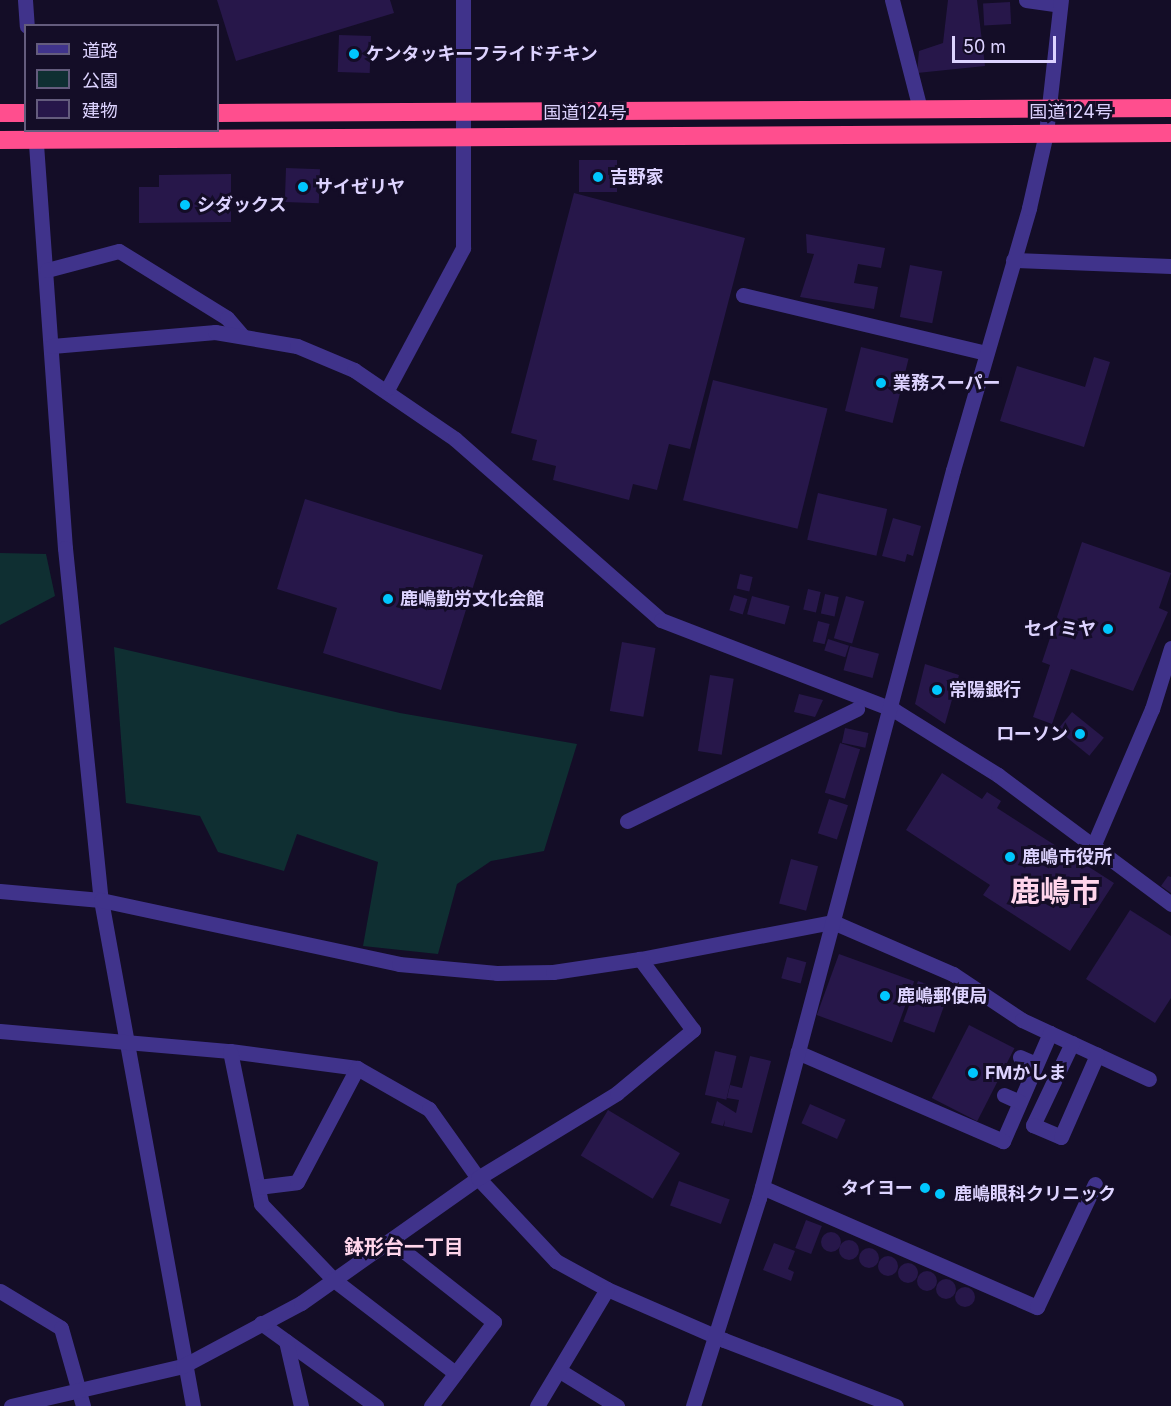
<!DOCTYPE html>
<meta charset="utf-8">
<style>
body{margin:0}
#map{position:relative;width:1171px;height:1406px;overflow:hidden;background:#140d27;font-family:Inter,"Noto Sans JP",sans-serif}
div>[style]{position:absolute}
.green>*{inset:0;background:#0f2f32}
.building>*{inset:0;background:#27174a;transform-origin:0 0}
.round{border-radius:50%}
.minor>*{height:15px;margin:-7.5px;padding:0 7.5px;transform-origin:7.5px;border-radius:7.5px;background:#40338b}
.highway>*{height:18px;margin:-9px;padding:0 9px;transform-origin:9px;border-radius:9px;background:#ff4e8e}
.dots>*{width:16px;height:16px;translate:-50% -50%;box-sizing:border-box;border:3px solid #140d27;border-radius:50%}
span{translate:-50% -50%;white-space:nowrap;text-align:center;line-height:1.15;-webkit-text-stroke:6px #140d27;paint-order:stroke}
.poi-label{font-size:18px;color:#ddd3ff;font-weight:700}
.left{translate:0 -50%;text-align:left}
.right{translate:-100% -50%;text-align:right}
.street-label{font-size:18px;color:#ddd3ff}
.neighbourhood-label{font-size:20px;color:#ffd5eb;font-weight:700}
.town-label{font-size:30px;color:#ffd5eb;font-weight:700}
.legend{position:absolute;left:24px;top:24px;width:195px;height:108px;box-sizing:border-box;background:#140d27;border:2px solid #645c7d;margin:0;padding:8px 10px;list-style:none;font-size:18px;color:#ddd3ff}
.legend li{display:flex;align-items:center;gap:12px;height:30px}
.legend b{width:30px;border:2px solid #645c7d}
.scale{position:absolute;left:952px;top:36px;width:104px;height:27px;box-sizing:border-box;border:3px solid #ddd3ff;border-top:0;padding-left:8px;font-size:18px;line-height:21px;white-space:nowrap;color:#ddd3ff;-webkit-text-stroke:4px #140d27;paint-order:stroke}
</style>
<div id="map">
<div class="green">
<i style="clip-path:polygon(0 553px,46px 554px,55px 596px,0 625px)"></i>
<i style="clip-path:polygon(114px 647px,400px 713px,577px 744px,544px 851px,491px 861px,457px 884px,438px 954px,363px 946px,378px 862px,297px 834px,284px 871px,218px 852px,200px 816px,126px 803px)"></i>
</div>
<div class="building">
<i style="clip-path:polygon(217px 0,390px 0,394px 13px,236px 61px)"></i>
<i style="clip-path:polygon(948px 0,977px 0,985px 66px,917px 73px,919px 51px,943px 43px)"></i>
<i style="left:1010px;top:2px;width:22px;height:27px;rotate:87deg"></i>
<i style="left:339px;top:35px;width:32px;height:37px;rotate:2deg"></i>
<i style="left:617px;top:160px;width:32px;height:38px;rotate:90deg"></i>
<i style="left:286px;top:168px;width:34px;height:34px;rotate:2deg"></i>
<i style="clip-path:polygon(231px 174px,231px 222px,139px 223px,139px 187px,159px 187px,159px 175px)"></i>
<i style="clip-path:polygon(574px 193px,745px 238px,690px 449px,669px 444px,657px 490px,633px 484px,629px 500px,553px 480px,556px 466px,532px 460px,537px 440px,511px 433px)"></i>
<i style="clip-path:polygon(806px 234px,885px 248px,881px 268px,858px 264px,854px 283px,878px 287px,874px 309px,800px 297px,814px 254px,807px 253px)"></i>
<i style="left:910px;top:265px;width:33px;height:53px;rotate:11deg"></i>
<i style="left:861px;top:347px;width:49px;height:66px;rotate:14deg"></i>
<i style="clip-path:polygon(1094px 357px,1110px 362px,1084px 447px,1000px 421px,1017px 366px,1085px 387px)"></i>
<i style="left:713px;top:380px;width:118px;height:124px;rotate:14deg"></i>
<i style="left:818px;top:493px;width:71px;height:48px;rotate:13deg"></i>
<i style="clip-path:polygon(305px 499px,483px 555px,441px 690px,323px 653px,337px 608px,277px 589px)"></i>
<i style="clip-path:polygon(893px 518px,921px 526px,913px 556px,907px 554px,905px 562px,882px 556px)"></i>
<i style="clip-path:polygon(1082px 542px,1171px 573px,1159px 608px,1168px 612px,1133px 691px,1071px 669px,1052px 724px,1033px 717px,1050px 665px,1042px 662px)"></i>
<i style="left:740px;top:574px;width:13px;height:15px;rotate:13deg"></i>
<i style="left:808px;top:589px;width:13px;height:21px;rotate:13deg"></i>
<i style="left:825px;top:594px;width:14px;height:20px;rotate:12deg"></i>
<i style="left:734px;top:595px;width:14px;height:16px;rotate:17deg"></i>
<i style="left:752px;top:596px;width:39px;height:19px;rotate:15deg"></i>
<i style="left:846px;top:596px;width:19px;height:44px;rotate:16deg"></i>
<i style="left:818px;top:621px;width:12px;height:21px;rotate:14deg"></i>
<i style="left:828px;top:639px;width:22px;height:12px;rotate:18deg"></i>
<i style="left:622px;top:642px;width:34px;height:70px;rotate:10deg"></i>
<i style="left:850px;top:646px;width:30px;height:25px;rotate:15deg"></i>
<i style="clip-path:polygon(925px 664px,959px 675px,945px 724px,915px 704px)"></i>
<i style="left:710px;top:675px;width:24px;height:77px;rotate:9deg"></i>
<i style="clip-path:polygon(799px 694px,823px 700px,815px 717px,794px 712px)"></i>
<i style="left:1072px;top:712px;width:41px;height:23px;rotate:39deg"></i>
<i style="left:845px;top:728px;width:24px;height:15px;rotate:12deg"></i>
<i style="left:840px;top:743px;width:21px;height:52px;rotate:17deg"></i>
<i style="clip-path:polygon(942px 773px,982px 799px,987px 792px,1001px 801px,997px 808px,1114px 883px,1070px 951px,983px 895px,990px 885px,906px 830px)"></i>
<i style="left:829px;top:799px;width:20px;height:36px;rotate:18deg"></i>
<i style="left:791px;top:859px;width:28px;height:46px;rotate:15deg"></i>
<i style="clip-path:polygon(1168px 876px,1171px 877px,1171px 893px,1161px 886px)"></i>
<i style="clip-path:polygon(1130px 910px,1171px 936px,1171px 998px,1155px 1023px,1086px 979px)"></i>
<i style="left:839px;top:954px;width:80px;height:65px;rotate:20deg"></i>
<i style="left:787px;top:957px;width:20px;height:22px;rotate:15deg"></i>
<i style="left:918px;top:981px;width:33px;height:43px;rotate:20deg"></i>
<i style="left:969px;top:1025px;width:51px;height:82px;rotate:27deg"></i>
<i style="left:715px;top:1051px;width:22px;height:45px;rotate:13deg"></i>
<i style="clip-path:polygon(750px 1056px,771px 1061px,752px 1133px,724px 1126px,725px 1120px,723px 1126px,711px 1123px,717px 1101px,736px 1113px,739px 1100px,727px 1098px,730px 1085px,742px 1088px)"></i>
<i style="left:810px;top:1104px;width:39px;height:21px;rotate:24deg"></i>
<i style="left:608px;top:1110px;width:84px;height:53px;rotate:31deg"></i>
<i style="left:679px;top:1181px;width:54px;height:26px;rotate:20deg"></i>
<i style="left:806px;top:1220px;width:17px;height:30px;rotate:21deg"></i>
<i class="round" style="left:821px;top:1232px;width:20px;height:20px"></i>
<i class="round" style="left:839px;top:1240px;width:20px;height:20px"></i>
<i style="clip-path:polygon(774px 1243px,795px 1251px,788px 1269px,794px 1272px,791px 1281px,763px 1270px)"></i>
<i class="round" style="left:859px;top:1248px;width:20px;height:20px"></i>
<i class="round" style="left:878px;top:1256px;width:20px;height:20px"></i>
<i class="round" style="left:898px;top:1263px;width:20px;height:20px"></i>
<i class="round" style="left:917px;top:1271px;width:20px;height:20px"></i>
<i class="round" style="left:936px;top:1279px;width:20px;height:20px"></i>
<i class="round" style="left:955px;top:1287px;width:20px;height:20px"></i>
</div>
<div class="minor">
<i style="left:25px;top:0;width:26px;rotate:86deg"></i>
<i style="left:892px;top:0;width:113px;rotate:75.6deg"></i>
<i style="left:1026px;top:0;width:34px;rotate:8deg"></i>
<i style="left:35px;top:130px;width:419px;rotate:85.9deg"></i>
<i style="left:65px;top:548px;width:354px;rotate:84.2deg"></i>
<i style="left:101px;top:900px;width:514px;rotate:79.7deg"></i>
<i style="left:1013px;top:260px;width:158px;rotate:2.2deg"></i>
<i style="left:47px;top:270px;width:74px;rotate:-14.8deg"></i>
<i style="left:119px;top:251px;width:127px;rotate:31.8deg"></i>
<i style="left:227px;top:318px;width:23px;rotate:49deg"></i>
<i style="left:743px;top:295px;width:250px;rotate:13.4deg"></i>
<i style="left:52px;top:346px;width:164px;rotate:-4.9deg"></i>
<i style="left:215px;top:332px;width:83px;rotate:9.7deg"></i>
<i style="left:297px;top:346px;width:62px;rotate:22.8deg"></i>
<i style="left:354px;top:370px;width:122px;rotate:34.3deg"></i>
<i style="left:455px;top:439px;width:274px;rotate:41.3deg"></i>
<i style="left:661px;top:620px;width:250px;rotate:21.1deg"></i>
<i style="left:894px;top:710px;width:123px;rotate:32deg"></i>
<i style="left:998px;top:775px;width:216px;rotate:36.7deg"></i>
<i style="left:388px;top:388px;width:159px;rotate:-61.8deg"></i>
<i style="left:463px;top:248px;width:248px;rotate:-90deg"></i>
<i style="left:627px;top:821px;width:256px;rotate:-26deg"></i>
<i style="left:1094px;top:844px;width:147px;rotate:-66.8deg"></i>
<i style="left:1152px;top:709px;width:64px;rotate:-72.7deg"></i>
<i style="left:0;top:891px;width:101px;rotate:5.1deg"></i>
<i style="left:101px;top:900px;width:305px;rotate:12.1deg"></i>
<i style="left:399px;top:964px;width:98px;rotate:5.2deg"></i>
<i style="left:497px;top:973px;width:56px;rotate:-1deg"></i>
<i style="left:553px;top:972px;width:88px;rotate:-8.5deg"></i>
<i style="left:640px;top:959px;width:197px;rotate:-10.9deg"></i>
<i style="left:833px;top:922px;width:131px;rotate:23.4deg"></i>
<i style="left:953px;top:974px;width:83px;rotate:33.7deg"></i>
<i style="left:1022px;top:1020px;width:31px;rotate:25deg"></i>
<i style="left:1050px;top:1033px;width:118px;rotate:113.5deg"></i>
<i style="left:1003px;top:1141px;width:224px;rotate:-156.6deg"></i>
<i style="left:0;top:1031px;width:231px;rotate:5deg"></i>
<i style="left:230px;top:1051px;width:128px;rotate:7.6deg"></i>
<i style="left:357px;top:1068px;width:83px;rotate:29.7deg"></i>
<i style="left:429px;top:1109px;width:85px;rotate:54.6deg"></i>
<i style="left:478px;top:1178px;width:114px;rotate:46.8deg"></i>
<i style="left:556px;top:1261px;width:58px;rotate:28.8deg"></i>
<i style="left:607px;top:1289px;width:128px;rotate:23.6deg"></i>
<i style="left:724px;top:1340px;width:184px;rotate:21deg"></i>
<i style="left:1050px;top:1033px;width:109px;rotate:24.9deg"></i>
<i style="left:1072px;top:1043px;width:91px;rotate:115.4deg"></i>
<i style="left:1033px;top:1125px;width:30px;rotate:23deg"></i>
<i style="left:1061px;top:1137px;width:90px;rotate:-66.3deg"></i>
<i style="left:230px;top:1051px;width:156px;rotate:78.5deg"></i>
<i style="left:261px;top:1204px;width:105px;rotate:46.2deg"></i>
<i style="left:334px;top:1280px;width:153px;rotate:37.5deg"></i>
<i style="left:1020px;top:1057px;width:17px;rotate:24deg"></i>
<i style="left:1004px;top:1095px;width:17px;rotate:24deg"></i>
<i style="left:258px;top:1187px;width:39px;rotate:-7deg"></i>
<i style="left:297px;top:1182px;width:129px;rotate:-62.2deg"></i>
<i style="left:762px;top:1187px;width:300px;rotate:23.6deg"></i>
<i style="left:1037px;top:1307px;width:136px;rotate:-64.8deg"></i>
<i style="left:391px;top:1241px;width:131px;rotate:38.2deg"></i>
<i style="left:494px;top:1322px;width:105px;rotate:126.9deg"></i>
<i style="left:0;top:1291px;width:71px;rotate:31.2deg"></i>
<i style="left:61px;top:1328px;width:81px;rotate:74.2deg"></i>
<i style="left:261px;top:1323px;width:142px;rotate:35.8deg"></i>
<i style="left:286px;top:1341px;width:67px;rotate:77deg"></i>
<i style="left:560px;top:1371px;width:67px;rotate:31.6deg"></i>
<i style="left:11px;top:1406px;width:177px;rotate:-13.1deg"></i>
<i style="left:183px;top:1366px;width:134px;rotate:-28.1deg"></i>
<i style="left:301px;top:1303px;width:217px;rotate:-35.2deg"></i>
<i style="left:478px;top:1178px;width:163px;rotate:-31.4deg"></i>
<i style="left:617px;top:1093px;width:99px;rotate:-39.7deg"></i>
<i style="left:693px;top:1030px;width:89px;rotate:-126.7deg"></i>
<i style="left:537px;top:1406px;width:136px;rotate:-59.1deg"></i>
<i style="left:693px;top:1406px;width:218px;rotate:-72.4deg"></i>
<i style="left:759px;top:1198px;width:753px;rotate:-75.08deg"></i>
<i style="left:953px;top:470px;width:273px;rotate:-73.8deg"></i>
<i style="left:1029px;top:208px;width:77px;rotate:-77.2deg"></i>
<i style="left:1046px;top:133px;width:134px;rotate:-83.6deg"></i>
</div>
<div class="highway">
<i style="left:0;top:113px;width:26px"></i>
<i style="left:218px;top:113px;width:953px;rotate:-0.3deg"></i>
<i style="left:0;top:140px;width:1171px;rotate:-0.34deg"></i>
</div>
<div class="dots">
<i style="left:354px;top:54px;background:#00c7fe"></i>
<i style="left:598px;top:177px;background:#00c7fe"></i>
<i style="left:303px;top:187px;background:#00c7fe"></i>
<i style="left:185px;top:205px;background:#00c7fe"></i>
<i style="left:881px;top:383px;background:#00c7fe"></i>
<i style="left:388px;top:599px;background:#00c7fe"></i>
<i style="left:1108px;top:629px;background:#00c7fe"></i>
<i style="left:937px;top:690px;background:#00c7fe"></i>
<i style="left:1080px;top:734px;background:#00c7fe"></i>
<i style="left:1010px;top:857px;background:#00c7fe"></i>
<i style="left:885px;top:996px;background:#00c7fe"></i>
<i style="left:973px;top:1073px;background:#00c7fe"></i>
<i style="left:925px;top:1188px;background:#00c7fe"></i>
<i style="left:940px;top:1194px;background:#00c7fe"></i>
</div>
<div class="poi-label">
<span class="left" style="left:366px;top:54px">ケンタッキーフライドチキン</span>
<span class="left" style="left:610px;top:177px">吉野家</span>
<span class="left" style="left:315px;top:187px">サイゼリヤ</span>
<span class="left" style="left:197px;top:205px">シダックス</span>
<span class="left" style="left:893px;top:383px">業務スーパー</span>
<span class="left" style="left:400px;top:599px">鹿嶋勤労文化会館</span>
<span class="right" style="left:1096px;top:629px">セイミヤ</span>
<span class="left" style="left:949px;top:690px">常陽銀行</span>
<span class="right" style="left:1068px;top:734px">ローソン</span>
<span class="left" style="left:1022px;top:857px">鹿嶋市役所</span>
<span class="left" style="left:897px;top:996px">鹿嶋郵便局</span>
<span class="left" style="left:985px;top:1073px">FMかしま</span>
<span class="right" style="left:913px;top:1188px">タイヨー</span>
<span class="left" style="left:954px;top:1194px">鹿嶋眼科クリニック</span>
</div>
<div class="street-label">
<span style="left:1071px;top:112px">国道124号</span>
<span style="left:585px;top:113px">国道124号</span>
</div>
<div class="neighbourhood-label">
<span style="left:404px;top:1247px">鉢形台一丁目</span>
</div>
<div class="town-label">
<span style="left:1055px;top:891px">鹿嶋市</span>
</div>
<ul class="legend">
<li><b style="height:8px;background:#40338b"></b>道路</li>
<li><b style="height:16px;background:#0f2f32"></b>公園</li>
<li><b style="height:16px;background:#27174a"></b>建物</li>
</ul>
<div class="scale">50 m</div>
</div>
